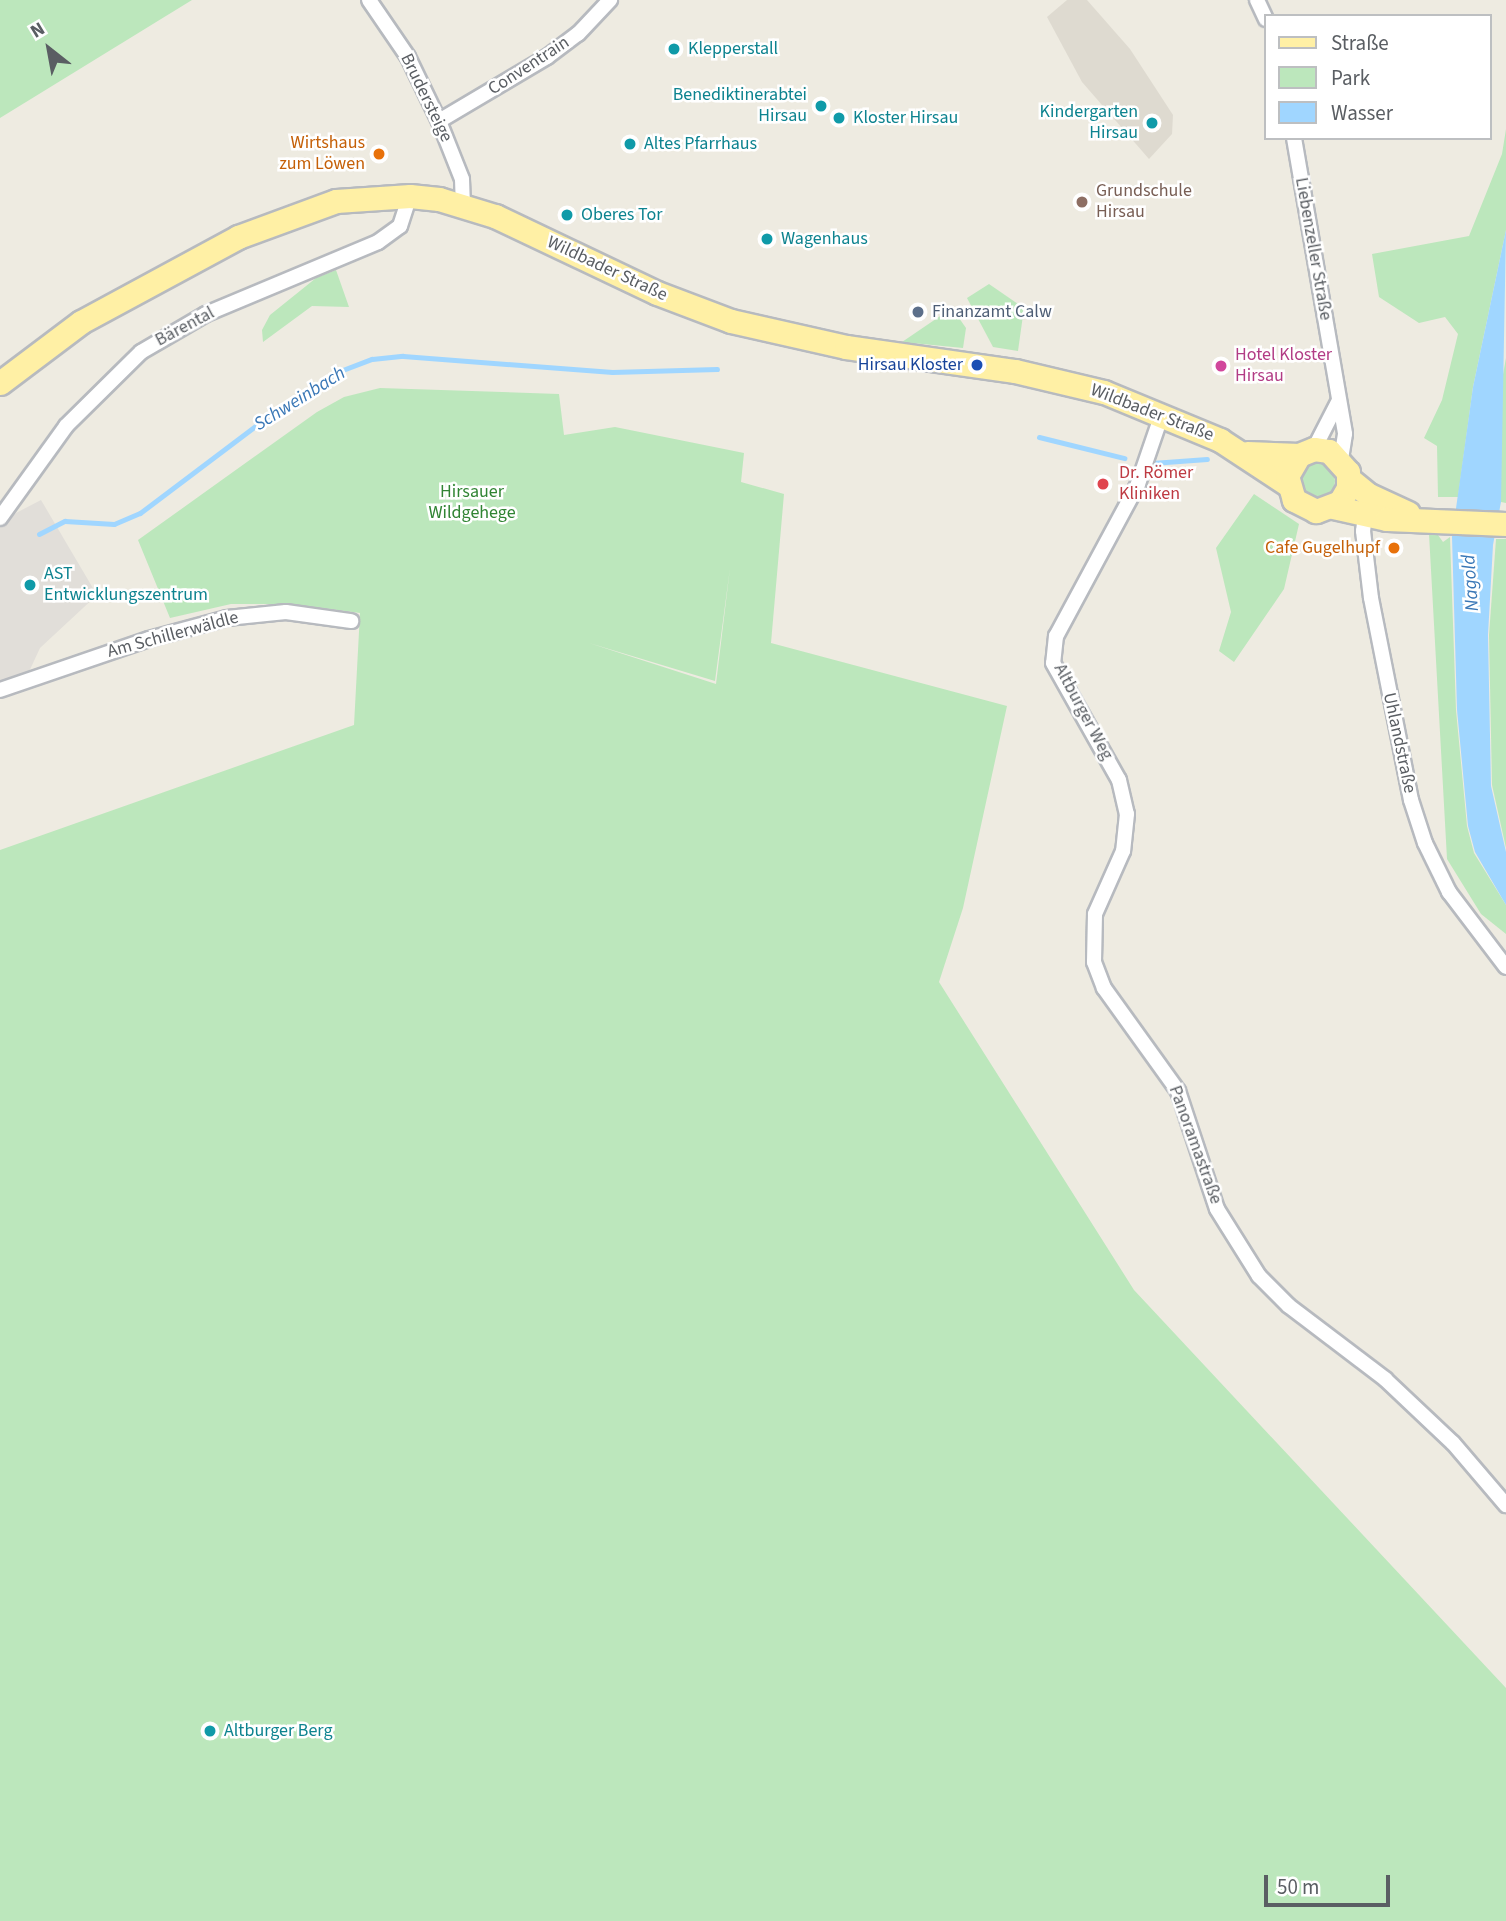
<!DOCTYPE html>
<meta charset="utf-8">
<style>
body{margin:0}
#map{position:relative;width:1506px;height:1921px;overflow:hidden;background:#eeebe1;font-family:"Source Sans 3",sans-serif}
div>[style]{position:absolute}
.industrial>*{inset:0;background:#e1ded9}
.education>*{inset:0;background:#dedad0}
.green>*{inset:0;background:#bce7bc}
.round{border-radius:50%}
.water>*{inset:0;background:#a0d6ff}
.stream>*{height:5px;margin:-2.5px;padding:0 2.5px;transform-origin:2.5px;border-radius:2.5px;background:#a0d6ff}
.roads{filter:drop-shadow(2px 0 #b7babf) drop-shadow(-2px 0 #b7babf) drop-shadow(0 2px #b7babf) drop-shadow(0 -2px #b7babf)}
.minor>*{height:14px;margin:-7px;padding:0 7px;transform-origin:7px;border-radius:7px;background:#fff}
.primary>*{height:23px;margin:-11.5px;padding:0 11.5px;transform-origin:11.5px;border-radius:11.5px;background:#fff0a5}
.dots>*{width:19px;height:19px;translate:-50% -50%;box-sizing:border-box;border:4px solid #fff;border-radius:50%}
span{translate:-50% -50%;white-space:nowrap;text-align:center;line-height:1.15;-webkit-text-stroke:5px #fff;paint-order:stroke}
.culture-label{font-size:18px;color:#0d838f}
.left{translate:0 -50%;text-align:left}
.right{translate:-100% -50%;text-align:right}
.street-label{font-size:18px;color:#5a5e63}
.food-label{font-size:18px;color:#c56008}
.education-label{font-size:18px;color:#785e54}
.service-label{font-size:18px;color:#4e5e75}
.hotel-label{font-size:18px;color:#b23c85}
.transit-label{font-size:18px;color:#164399}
.health-label{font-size:18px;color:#be3a42}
.park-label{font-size:18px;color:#308433}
.water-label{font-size:19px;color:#3977b6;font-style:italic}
.legend{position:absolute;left:1264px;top:14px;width:228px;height:126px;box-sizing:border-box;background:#fff;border:2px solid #bdbfc1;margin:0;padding:9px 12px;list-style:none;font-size:21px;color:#5a5e63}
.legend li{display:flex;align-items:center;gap:14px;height:35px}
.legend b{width:35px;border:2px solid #bdbfc1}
.north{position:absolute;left:14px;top:14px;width:70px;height:70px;-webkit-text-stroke:5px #fff;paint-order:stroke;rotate:329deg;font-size:19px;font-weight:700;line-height:28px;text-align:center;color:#5a5e63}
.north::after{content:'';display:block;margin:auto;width:24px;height:32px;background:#5a5e63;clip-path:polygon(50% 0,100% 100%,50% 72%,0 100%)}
.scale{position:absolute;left:1264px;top:1875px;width:126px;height:32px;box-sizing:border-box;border:4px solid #5a5e63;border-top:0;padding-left:9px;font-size:21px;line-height:24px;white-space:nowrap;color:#5a5e63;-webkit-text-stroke:5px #fff;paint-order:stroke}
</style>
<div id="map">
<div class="industrial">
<i style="clip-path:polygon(41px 500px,97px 595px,40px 648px,27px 676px,0 684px,0 528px,16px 513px)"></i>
</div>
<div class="education">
<i style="clip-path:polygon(1067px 0,1087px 0,1130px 49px,1173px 115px,1172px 134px,1149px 159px,1082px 82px,1047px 17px)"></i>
</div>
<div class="green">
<i style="clip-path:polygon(0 0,192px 0,0 118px)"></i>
<i style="clip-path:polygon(1506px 129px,1506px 230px,1473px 387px,1458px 497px,1438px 497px,1437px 446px,1424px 438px,1442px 400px,1458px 334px,1445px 317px,1419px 323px,1379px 297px,1372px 254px,1469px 236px,1502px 154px)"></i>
<i style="clip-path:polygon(336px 270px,349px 307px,312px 306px,263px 342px,262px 330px,270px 315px,316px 278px)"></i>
<i style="clip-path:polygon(989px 284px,1024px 308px,1018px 351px,993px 347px,967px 298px)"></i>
<i style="clip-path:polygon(952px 308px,966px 328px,963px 348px,902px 342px)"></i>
<i style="clip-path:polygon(1506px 358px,1506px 503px,1501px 502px,1500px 391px)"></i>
<i style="clip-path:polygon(evenodd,380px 388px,559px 394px,564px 435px,615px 427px,744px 453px,741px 482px,784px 494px,771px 643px,1007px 706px,963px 908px,939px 982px,1134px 1290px,1506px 1688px,1506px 1921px,0 1921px,0 850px,354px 725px,360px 613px,293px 604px,231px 604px,170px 618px,138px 540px,317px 412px,344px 397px,380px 388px,730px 568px,716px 684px,589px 643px,715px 681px,730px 568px)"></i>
<i class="round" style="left:1299px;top:463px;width:36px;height:36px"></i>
<i style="clip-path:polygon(1254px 494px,1299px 524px,1284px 589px,1234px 662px,1219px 651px,1231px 612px,1216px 548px)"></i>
<i style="clip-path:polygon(1429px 534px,1438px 535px,1443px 542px,1450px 537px,1456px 710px,1467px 826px,1474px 853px,1506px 905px,1506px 934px,1481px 914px,1447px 859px)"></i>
<i style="clip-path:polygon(1496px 539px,1506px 539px,1506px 848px,1492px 785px,1489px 635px)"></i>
</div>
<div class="water">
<i style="clip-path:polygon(1506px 230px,1501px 502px,1493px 545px,1488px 635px,1491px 786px,1506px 852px,1506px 905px,1475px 852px,1468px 826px,1457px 710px,1452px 537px,1473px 387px)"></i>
</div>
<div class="stream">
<i style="left:1039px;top:437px;width:88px;rotate:13.9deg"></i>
<i style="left:1152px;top:463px;width:55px;rotate:-4.2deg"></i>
<i style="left:39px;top:534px;width:29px;rotate:-27deg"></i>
<i style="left:65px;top:521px;width:49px;rotate:3.5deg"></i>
<i style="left:114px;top:524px;width:28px;rotate:-23deg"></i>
<i style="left:140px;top:513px;width:158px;rotate:-37deg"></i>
<i style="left:266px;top:418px;width:88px;rotate:-32.4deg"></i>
<i style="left:340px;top:371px;width:34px;rotate:-21deg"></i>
<i style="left:372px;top:359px;width:31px;rotate:-6deg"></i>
<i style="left:403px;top:356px;width:210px;rotate:4.4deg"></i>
<i style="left:612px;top:372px;width:105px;rotate:-1.6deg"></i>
</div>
<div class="roads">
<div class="minor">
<i style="left:369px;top:0;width:69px;rotate:55.6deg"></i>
<i style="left:408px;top:57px;width:71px;rotate:64.2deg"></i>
<i style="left:439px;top:121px;width:62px;rotate:68.4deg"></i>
<i style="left:462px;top:179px;width:26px;rotate:88deg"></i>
<i style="left:1257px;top:0;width:21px;rotate:65deg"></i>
<i style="left:439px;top:121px;width:126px;rotate:-30.7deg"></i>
<i style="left:547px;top:57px;width:39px;rotate:-37deg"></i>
<i style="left:578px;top:34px;width:47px;rotate:-46.7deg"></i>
<i style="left:1294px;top:138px;width:300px;rotate:80.2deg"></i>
<i style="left:1345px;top:434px;width:25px;rotate:99deg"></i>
<i style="left:1162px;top:414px;width:74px;rotate:108.9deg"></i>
<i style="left:1138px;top:484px;width:173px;rotate:118.3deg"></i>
<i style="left:1056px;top:636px;width:27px;rotate:96deg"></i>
<i style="left:1053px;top:663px;width:134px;rotate:60.6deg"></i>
<i style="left:1119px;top:780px;width:35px;rotate:77deg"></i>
<i style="left:1127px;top:814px;width:37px;rotate:96deg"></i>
<i style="left:1123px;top:851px;width:69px;rotate:114deg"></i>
<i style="left:1095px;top:914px;width:48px;rotate:91.2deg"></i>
<i style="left:1094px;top:962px;width:28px;rotate:69deg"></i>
<i style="left:1104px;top:988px;width:127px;rotate:54.3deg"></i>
<i style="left:1178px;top:1091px;width:124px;rotate:71.7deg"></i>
<i style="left:1217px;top:1209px;width:79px;rotate:57.9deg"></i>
<i style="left:1259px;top:1276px;width:42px;rotate:45deg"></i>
<i style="left:1289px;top:1306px;width:121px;rotate:37.2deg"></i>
<i style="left:1385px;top:1379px;width:93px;rotate:43.3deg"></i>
<i style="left:1453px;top:1443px;width:82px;rotate:49.5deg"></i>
<i style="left:1314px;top:449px;width:53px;rotate:-62.9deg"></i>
<i style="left:1366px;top:507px;width:24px;rotate:97deg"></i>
<i style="left:1363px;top:531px;width:67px;rotate:83.2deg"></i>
<i style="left:1371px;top:598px;width:206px;rotate:78.8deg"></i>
<i style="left:1411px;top:800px;width:45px;rotate:72deg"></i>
<i style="left:1425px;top:843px;width:55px;rotate:63.9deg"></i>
<i style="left:1449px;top:892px;width:94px;rotate:52.8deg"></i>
<i style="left:0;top:518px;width:113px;rotate:-54.3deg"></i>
<i style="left:66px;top:426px;width:105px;rotate:-44.6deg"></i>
<i style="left:141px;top:352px;width:75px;rotate:-30.3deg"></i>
<i style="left:206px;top:314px;width:186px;rotate:-22.7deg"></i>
<i style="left:378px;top:242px;width:27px;rotate:-36deg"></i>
<i style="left:400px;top:226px;width:32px;rotate:-72deg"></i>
<i style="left:0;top:690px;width:157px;rotate:-18.9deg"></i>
<i style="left:149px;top:639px;width:81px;rotate:-15.1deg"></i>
<i style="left:227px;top:618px;width:59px;rotate:-5.8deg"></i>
<i style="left:286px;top:612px;width:66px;rotate:7.9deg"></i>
</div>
<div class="primary">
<i style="left:0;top:383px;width:101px;rotate:-37deg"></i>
<i style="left:81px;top:322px;width:179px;rotate:-28.4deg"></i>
<i style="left:238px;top:237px;width:104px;rotate:-20.2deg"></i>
<i style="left:336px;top:201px;width:74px;rotate:-3.9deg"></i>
<i style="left:410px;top:196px;width:29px;rotate:6deg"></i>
<i style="left:439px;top:199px;width:59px;rotate:16.9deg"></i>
<i style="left:495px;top:216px;width:179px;rotate:25.4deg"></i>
<i style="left:657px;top:293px;width:79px;rotate:20.7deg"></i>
<i style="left:731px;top:321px;width:118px;rotate:12.7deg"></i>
<i style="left:846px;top:347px;width:171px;rotate:8.1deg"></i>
<i style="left:1015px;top:371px;width:91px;rotate:13.3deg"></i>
<i style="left:1104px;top:392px;width:126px;rotate:22.5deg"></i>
<i style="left:1220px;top:440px;width:80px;rotate:33.3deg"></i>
<i style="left:1247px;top:453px;width:52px;rotate:2.2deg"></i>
<i style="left:1299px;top:455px;width:16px;rotate:-22deg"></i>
<i style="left:1314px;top:449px;width:15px;rotate:8deg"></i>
<i style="left:1329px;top:451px;width:28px;rotate:48deg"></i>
<i style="left:1348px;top:472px;width:16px;rotate:90deg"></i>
<i style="left:1348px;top:488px;width:16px;rotate:120deg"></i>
<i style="left:1340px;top:502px;width:26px;rotate:159deg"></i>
<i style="left:1316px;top:511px;width:25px;rotate:-153deg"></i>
<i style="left:1294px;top:500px;width:25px;rotate:-106deg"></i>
<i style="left:1287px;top:476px;width:24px;rotate:-60deg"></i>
<i style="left:1349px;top:479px;width:26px;rotate:39deg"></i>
<i style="left:1369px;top:495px;width:43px;rotate:24.8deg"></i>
<i style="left:1333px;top:507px;width:55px;rotate:12.5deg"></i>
<i style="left:1387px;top:519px;width:119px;rotate:2.4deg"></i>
</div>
</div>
<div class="dots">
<i style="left:674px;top:49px;background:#0f9aa8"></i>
<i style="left:821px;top:106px;background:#0f9aa8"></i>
<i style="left:839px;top:118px;background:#0f9aa8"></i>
<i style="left:1152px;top:123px;background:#0f9aa8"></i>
<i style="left:630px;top:144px;background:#0f9aa8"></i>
<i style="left:379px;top:154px;background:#e8710a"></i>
<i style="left:1082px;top:202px;background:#8d6e63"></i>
<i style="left:567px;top:215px;background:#0f9aa8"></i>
<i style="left:767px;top:239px;background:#0f9aa8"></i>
<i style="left:918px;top:312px;background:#5c6f8a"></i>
<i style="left:977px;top:365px;background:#1a4fb4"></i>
<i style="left:1221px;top:366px;background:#d1479c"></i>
<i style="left:1103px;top:484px;background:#e0444e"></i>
<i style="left:1394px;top:548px;background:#e8710a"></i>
<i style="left:30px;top:585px;background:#0f9aa8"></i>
<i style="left:210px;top:1731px;background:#0f9aa8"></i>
</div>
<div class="culture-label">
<span class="left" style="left:688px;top:49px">Klepperstall</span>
<span class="right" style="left:807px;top:106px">Benediktinerabtei<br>Hirsau</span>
<span class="right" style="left:1138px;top:123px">Kindergarten<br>Hirsau</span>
<span class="left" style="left:853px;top:118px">Kloster Hirsau</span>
<span class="left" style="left:644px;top:144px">Altes Pfarrhaus</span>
<span class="left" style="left:581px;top:215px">Oberes Tor</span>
<span class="left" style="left:781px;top:239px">Wagenhaus</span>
<span class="left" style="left:44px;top:585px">AST<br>Entwicklungszentrum</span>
<span class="left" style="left:224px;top:1731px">Altburger Berg</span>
</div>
<div class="street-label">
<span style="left:529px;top:66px;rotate:-33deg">Conventrain</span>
<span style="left:426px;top:98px;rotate:64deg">Brudersteige</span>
<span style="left:1313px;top:249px;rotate:80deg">Liebenzeller Straße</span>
<span style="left:607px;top:269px;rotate:25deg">Wildbader Straße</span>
<span style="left:185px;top:327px;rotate:-28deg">Bärental</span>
<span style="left:1152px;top:413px;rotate:21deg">Wildbader Straße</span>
<span style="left:173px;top:635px;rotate:-15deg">Am Schillerwäldle</span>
<span style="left:1083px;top:712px;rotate:62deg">Altburger Weg</span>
<span style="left:1399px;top:743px;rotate:78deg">Uhlandstraße</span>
<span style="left:1195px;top:1145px;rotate:70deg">Panoramastraße</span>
</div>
<div class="food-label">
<span class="right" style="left:365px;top:154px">Wirtshaus<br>zum Löwen</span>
<span class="right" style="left:1380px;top:548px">Cafe Gugelhupf</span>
</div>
<div class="education-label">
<span class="left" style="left:1096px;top:202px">Grundschule<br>Hirsau</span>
</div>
<div class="service-label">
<span class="left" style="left:932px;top:312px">Finanzamt Calw</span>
</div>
<div class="hotel-label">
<span class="left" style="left:1235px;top:366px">Hotel Kloster<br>Hirsau</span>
</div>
<div class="transit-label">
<span class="right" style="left:963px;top:365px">Hirsau Kloster</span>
</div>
<div class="health-label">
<span class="left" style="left:1119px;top:484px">Dr. Römer<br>Kliniken</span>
</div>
<div class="park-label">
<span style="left:472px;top:503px">Hirsauer<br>Wildgehege</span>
</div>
<div class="water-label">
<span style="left:300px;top:399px;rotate:-32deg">Schweinbach</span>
<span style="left:1471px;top:583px;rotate:-94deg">Nagold</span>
</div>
<ul class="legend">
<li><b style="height:9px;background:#fff0a5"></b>Straße</li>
<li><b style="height:19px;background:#bce7bc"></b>Park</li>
<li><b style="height:19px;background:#a0d6ff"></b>Wasser</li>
</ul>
<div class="north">N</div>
<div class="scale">50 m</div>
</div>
